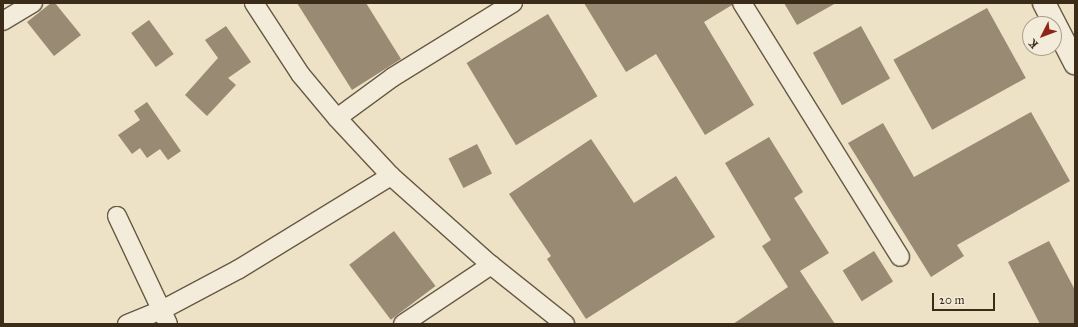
<!DOCTYPE html>
<style>
body{margin:0}
#map{position:relative;width:1078px;height:327px;overflow:hidden;background:#ede1c6;font-family:"IM FELL Great Primer",serif}
div>[style]{position:absolute}
.building>*{inset:0;background:#988a73;transform-origin:0 0}
.roads{filter:drop-shadow(1px 0 #685944) drop-shadow(-1px 0 #685944) drop-shadow(0 1px #685944) drop-shadow(0 -1px #685944)}
.minor>*{height:18px;margin:-9px;padding:0 9px;transform-origin:9px;border-radius:9px;background:#f3ecda}
.secondary>*{height:22px;margin:-11px;padding:0 11px;transform-origin:11px;border-radius:11px;background:#f3ecda}
span{translate:-50% -50%;white-space:nowrap;text-align:center;line-height:1.15;-webkit-text-stroke:4px #f3ecda;paint-order:stroke}
.frame{position:absolute;inset:0;border:4px solid #3b2c19;pointer-events:none}
.north{position:absolute;left:1022px;top:16px;width:40px;height:40px;box-sizing:border-box;background:#f3ecda;border:1px solid #a99f8d;border-radius:50%;rotate:228deg;font-size:11px;font-weight:700;line-height:16px;text-align:center;color:#3b2c19}
.north::after{content:'';display:block;margin:auto;width:14px;height:18px;background:#8f2418;clip-path:polygon(50% 0,100% 100%,50% 72%,0 100%)}
.scale{position:absolute;left:932px;top:293px;width:63px;height:18px;box-sizing:border-box;border:2px solid #3b2c19;border-top:0;padding-left:5px;font-size:12px;line-height:14px;white-space:nowrap;color:#3b2c19;-webkit-text-stroke:3px #f3ecda;paint-order:stroke}
</style>
<div id="map">
<div class="building">
<i style="clip-path:polygon(51px 3px,55px 3px,81px 35px,54px 56px,27px 22px)"></i>
<i style="clip-path:polygon(297px 3px,366px 3px,401px 59px,352px 90px)"></i>
<i style="clip-path:polygon(584px 3px,732px 3px,732px 5px,704px 22px,754px 105px,705px 135px,656px 54px,626px 72px)"></i>
<i style="clip-path:polygon(784px 3px,836px 3px,797px 25px)"></i>
<i style="left:987px;top:8px;width:80px;height:107px;rotate:61deg"></i>
<i style="left:548px;top:14px;width:96px;height:95px;rotate:59deg"></i>
<i style="left:149px;top:20px;width:42px;height:22px;rotate:54deg"></i>
<i style="clip-path:polygon(226px 26px,251px 62px,228px 78px,236px 85px,207px 116px,185px 95px,218px 58px,205px 40px)"></i>
<i style="left:861px;top:26px;width:60px;height:55px;rotate:61deg"></i>
<i style="clip-path:polygon(147px 102px,181px 151px,168px 160px,160px 149px,147px 158px,140px 148px,132px 154px,118px 135px,140px 120px,134px 111px)"></i>
<i style="clip-path:polygon(1031px 112px,1070px 181px,957px 245px,964px 256px,931px 277px,848px 143px,883px 123px,914px 177px)"></i>
<i style="clip-path:polygon(769px 137px,803px 192px,794px 198px,829px 253px,800px 271px,835px 324px,733px 324px,788px 287px,762px 246px,771px 240px,725px 163px)"></i>
<i style="clip-path:polygon(591px 139px,634px 203px,676px 176px,715px 237px,586px 319px,547px 259px,551px 256px,509px 194px)"></i>
<i style="left:477px;top:144px;width:33px;height:32px;rotate:63deg"></i>
<i style="left:394px;top:231px;width:69px;height:56px;rotate:53deg"></i>
<i style="clip-path:polygon(1049px 241px,1075px 290px,1075px 324px,1040px 324px,1008px 262px)"></i>
<i style="left:874px;top:251px;width:36px;height:37px;rotate:58deg"></i>
</div>
<div class="roads">
<div class="minor">
<i style="left:254px;top:3px;width:86px;rotate:56.9deg"></i>
<i style="left:301px;top:75px;width:56px;rotate:50.1deg"></i>
<i style="left:337px;top:118px;width:79px;rotate:47deg"></i>
<i style="left:391px;top:176px;width:134px;rotate:41.7deg"></i>
<i style="left:491px;top:265px;width:95px;rotate:38.6deg"></i>
<i style="left:742px;top:3px;width:299px;rotate:58.1deg"></i>
<i style="left:3px;top:21px;width:35px;rotate:-31deg"></i>
<i style="left:337px;top:118px;width:69px;rotate:-36.2deg"></i>
<i style="left:393px;top:77px;width:141px;rotate:-31.7deg"></i>
<i style="left:117px;top:216px;width:119px;rotate:64.7deg"></i>
<i style="left:127px;top:324px;width:35px;rotate:-22deg"></i>
<i style="left:160px;top:311px;width:89px;rotate:-28deg"></i>
<i style="left:239px;top:269px;width:178px;rotate:-31.5deg"></i>
<i style="left:403px;top:324px;width:106px;rotate:-33.8deg"></i>
</div>
<div class="secondary">
<i style="left:1044px;top:3px;width:68px;rotate:62.7deg"></i>
</div>
</div>
<div class="frame"></div>
<div class="north">K</div>
<div class="scale">20 m</div>
</div>
